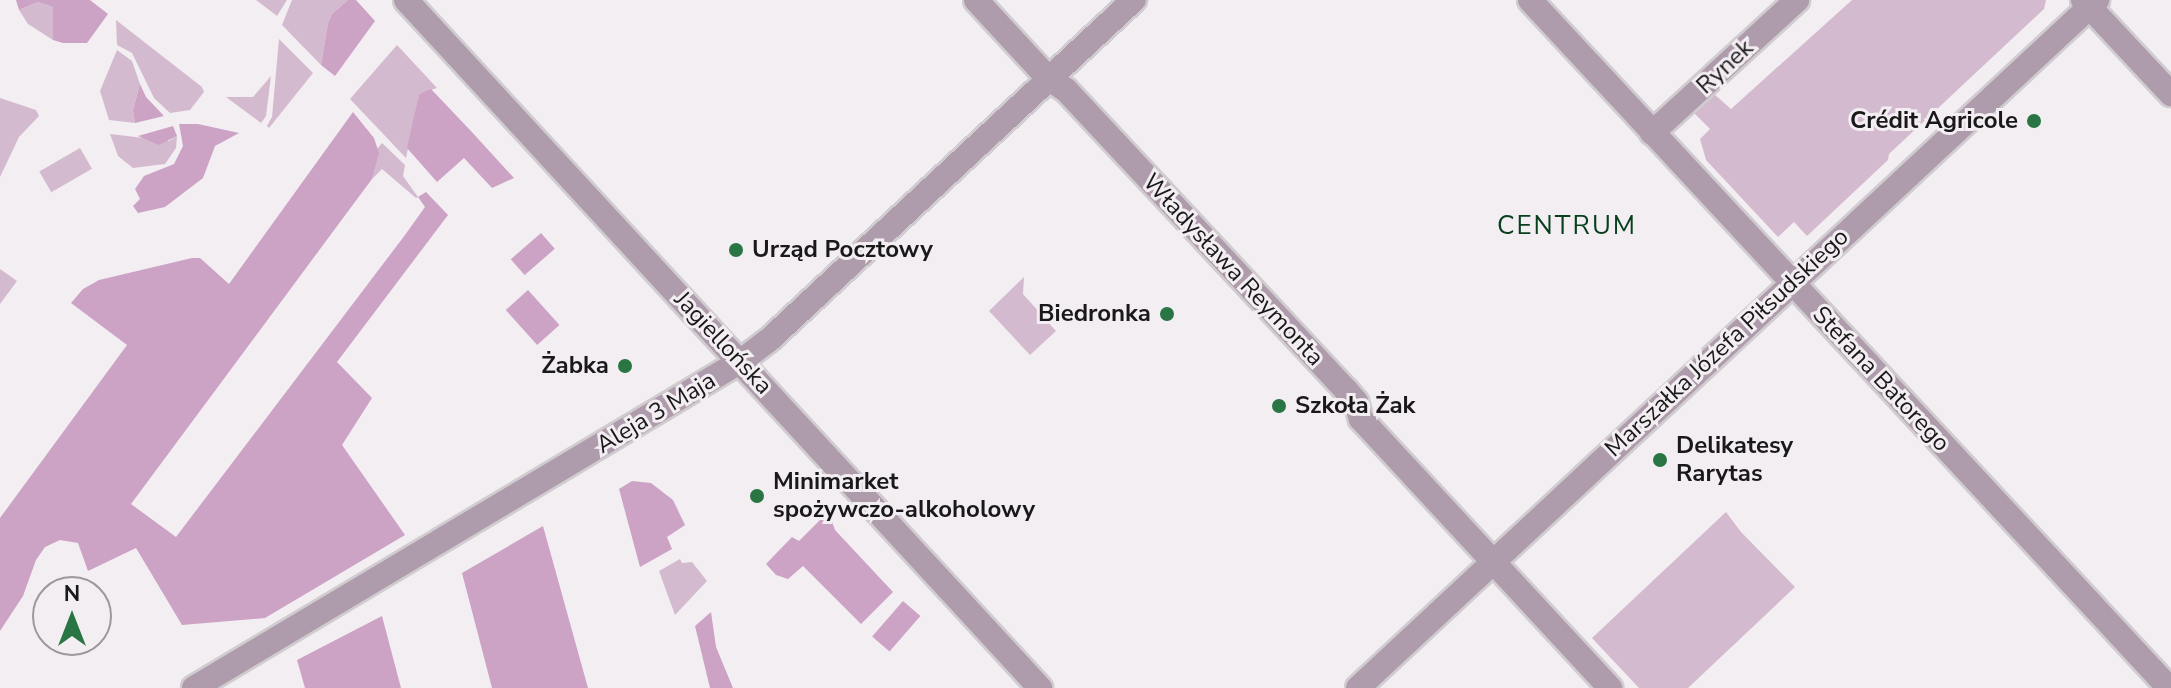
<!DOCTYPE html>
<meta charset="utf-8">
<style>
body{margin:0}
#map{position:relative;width:2171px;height:688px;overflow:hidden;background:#f3eef2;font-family:"Nunito Sans",sans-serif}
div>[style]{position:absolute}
.green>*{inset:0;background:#d4bacf;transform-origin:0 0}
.forest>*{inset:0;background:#cca2c5;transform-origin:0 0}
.roads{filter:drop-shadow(2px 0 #d0cccf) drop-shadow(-2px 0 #d0cccf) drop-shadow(0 2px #d0cccf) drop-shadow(0 -2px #d0cccf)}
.minor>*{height:24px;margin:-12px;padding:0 12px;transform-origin:12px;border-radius:12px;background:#ae9bab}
.dots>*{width:22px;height:22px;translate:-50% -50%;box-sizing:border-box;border:4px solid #f3eef2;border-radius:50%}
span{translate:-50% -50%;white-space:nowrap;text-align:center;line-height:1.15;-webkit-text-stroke:6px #f3eef2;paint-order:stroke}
.street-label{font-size:24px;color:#1a181a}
.poi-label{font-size:24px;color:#1a181a;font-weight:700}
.right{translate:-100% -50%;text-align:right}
.left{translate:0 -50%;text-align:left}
.neighbourhood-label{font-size:26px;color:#08401f;letter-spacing:2px}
.north{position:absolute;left:32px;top:576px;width:80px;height:80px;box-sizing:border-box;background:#f3eef2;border:2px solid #9c989c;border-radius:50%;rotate:0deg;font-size:22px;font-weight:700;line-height:32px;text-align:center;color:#1a181a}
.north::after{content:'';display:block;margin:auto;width:28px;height:36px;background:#297544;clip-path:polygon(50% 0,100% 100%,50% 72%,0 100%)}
</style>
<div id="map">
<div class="green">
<i style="clip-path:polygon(256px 0,287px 0,277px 16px)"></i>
<i style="clip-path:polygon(292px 0,348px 0,332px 14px,328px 23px,321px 65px,282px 25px)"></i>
<i style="clip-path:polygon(1852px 0,2046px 0,2044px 9px,1889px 154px,1888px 160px,1807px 236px,1794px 222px,1778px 237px,1706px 160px,1700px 139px,1710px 129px,1693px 112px,1714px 94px,1731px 109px)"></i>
<i style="clip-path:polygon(38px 2px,53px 7px,53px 40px,28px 24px,19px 10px)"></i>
<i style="clip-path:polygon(116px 20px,202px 87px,204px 92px,190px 110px,170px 113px,154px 98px,132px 53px,117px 45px)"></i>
<i style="clip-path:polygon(279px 39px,313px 73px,269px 128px,267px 126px,272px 117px)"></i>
<i style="clip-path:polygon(397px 45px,437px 88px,419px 94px,406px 158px,350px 99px)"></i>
<i style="clip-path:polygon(117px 50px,132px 61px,140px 84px,133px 110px,135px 123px,109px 120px,100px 91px)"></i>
<i style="clip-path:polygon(271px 76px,266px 116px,261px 123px,226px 97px,253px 97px)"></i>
<i style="clip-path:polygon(0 98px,36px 110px,39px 116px,19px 137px,0 177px)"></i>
<i style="clip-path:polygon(110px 134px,169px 141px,177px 136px,176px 148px,165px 164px,133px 168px,118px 156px)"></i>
<i style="clip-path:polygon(382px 143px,405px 165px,403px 176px,418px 197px,416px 198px,382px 169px,372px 179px,377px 149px)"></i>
<i style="left:80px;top:148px;width:24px;height:47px;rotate:60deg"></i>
<i style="clip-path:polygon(0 269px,17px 281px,0 304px)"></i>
<i style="clip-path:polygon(1024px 277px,1023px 294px,1056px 331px,1030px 355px,989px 311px)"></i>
<i style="clip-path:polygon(1726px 512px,1741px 532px,1795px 587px,1688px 688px,1639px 688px,1592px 638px)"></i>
<i style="clip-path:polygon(680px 559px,682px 563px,692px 562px,707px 581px,675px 615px,659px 571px)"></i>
</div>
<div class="forest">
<i style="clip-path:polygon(16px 0,90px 0,108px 14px,87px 43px,63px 43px,53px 40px,53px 7px,38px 2px,19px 10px)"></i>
<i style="clip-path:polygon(348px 0,356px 0,375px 21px,335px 76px,321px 65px,328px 23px,332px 14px)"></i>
<i style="clip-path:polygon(140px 84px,146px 97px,164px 116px,135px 123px,133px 110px)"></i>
<i style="clip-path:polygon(431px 89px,470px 130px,514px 178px,492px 188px,464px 158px,437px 182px,407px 148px,419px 94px)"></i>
<i style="clip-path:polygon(353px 112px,374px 138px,379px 153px,372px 179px,131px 504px,176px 537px,405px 235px,425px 207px,418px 197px,426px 192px,448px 215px,337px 362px,372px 398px,342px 445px,405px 535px,265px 618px,182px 625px,136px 548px,88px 571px,78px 543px,60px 540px,45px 547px,36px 560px,23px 596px,0 631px,0 518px,127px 345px,71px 303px,83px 289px,99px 280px,192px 258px,200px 258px,229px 284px)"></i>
<i style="clip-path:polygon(179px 124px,198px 124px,239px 133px,215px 146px,203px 178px,165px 207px,138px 213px,133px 206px,140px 199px,135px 189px,144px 176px,174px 164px,183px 146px)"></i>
<i style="clip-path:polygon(173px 126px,177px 136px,159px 145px,138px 136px)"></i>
<i style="left:541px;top:233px;width:21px;height:40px;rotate:49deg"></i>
<i style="left:528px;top:290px;width:47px;height:30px;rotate:48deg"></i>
<i style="clip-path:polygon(632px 481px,651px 483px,673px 500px,685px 525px,667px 537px,672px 549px,640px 567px,619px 489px)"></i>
<i style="clip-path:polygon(823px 517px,832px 522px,835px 530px,893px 592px,861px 624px,803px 566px,788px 579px,776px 575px,766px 564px,792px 537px,799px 541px)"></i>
<i style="clip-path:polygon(543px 526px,588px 688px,492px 688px,462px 573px)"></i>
<i style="left:903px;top:601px;width:23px;height:47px;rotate:41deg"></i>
<i style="clip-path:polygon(711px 612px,716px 647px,733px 688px,710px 688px,695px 626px)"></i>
<i style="clip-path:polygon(382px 616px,401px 688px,305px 688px,297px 660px)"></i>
</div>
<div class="roads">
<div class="minor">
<i style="left:406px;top:0;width:936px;rotate:47.34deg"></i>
<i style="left:976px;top:0;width:108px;rotate:47.3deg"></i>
<i style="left:1049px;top:79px;width:20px;rotate:33deg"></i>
<i style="left:1066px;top:90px;width:410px;rotate:47deg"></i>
<i style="left:1346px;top:390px;width:16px;rotate:50deg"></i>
<i style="left:1356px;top:402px;width:18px;rotate:74deg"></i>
<i style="left:1361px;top:419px;width:367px;rotate:47.2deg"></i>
<i style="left:1530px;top:0;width:939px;rotate:47.11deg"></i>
<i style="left:2083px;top:0;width:129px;rotate:46.9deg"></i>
<i style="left:1652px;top:133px;width:197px;rotate:-42.5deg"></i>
<i style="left:194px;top:688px;width:637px;rotate:-30.87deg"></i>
<i style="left:741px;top:361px;width:35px;rotate:-37deg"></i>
<i style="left:769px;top:340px;width:499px;rotate:-43deg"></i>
<i style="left:1358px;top:688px;width:1010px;rotate:-42.95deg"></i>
</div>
</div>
<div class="dots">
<i style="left:2034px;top:121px;background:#297544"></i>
<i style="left:736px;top:250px;background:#297544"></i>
<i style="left:1167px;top:314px;background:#297544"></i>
<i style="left:625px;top:366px;background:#297544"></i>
<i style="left:1279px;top:406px;background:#297544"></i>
<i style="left:1660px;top:460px;background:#297544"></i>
<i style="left:757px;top:496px;background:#297544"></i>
</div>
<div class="street-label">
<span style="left:1725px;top:67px;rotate:-43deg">Rynek</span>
<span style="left:1233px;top:270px;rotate:47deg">Władysława Reymonta</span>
<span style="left:723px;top:343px;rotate:47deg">Jagiellońska</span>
<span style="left:1727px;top:343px;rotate:-43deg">Marszałka Józefa Piłsudskiego</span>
<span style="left:1881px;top:379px;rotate:47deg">Stefana Batorego</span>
<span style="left:656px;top:413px;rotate:-31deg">Aleja 3 Maja</span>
</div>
<div class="poi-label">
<span class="right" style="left:2018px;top:121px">Crédit Agricole</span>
<span class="left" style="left:752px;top:250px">Urząd Pocztowy</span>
<span class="right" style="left:1151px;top:314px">Biedronka</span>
<span class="right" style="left:609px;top:366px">Żabka</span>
<span class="left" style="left:1295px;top:406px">Szkoła Żak</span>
<span class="left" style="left:1676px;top:460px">Delikatesy<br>Rarytas</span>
<span class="left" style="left:773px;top:496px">Minimarket<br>spożywczo-alkoholowy</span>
</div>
<div class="neighbourhood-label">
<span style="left:1567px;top:226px">CENTRUM</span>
</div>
<div class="north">N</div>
</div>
